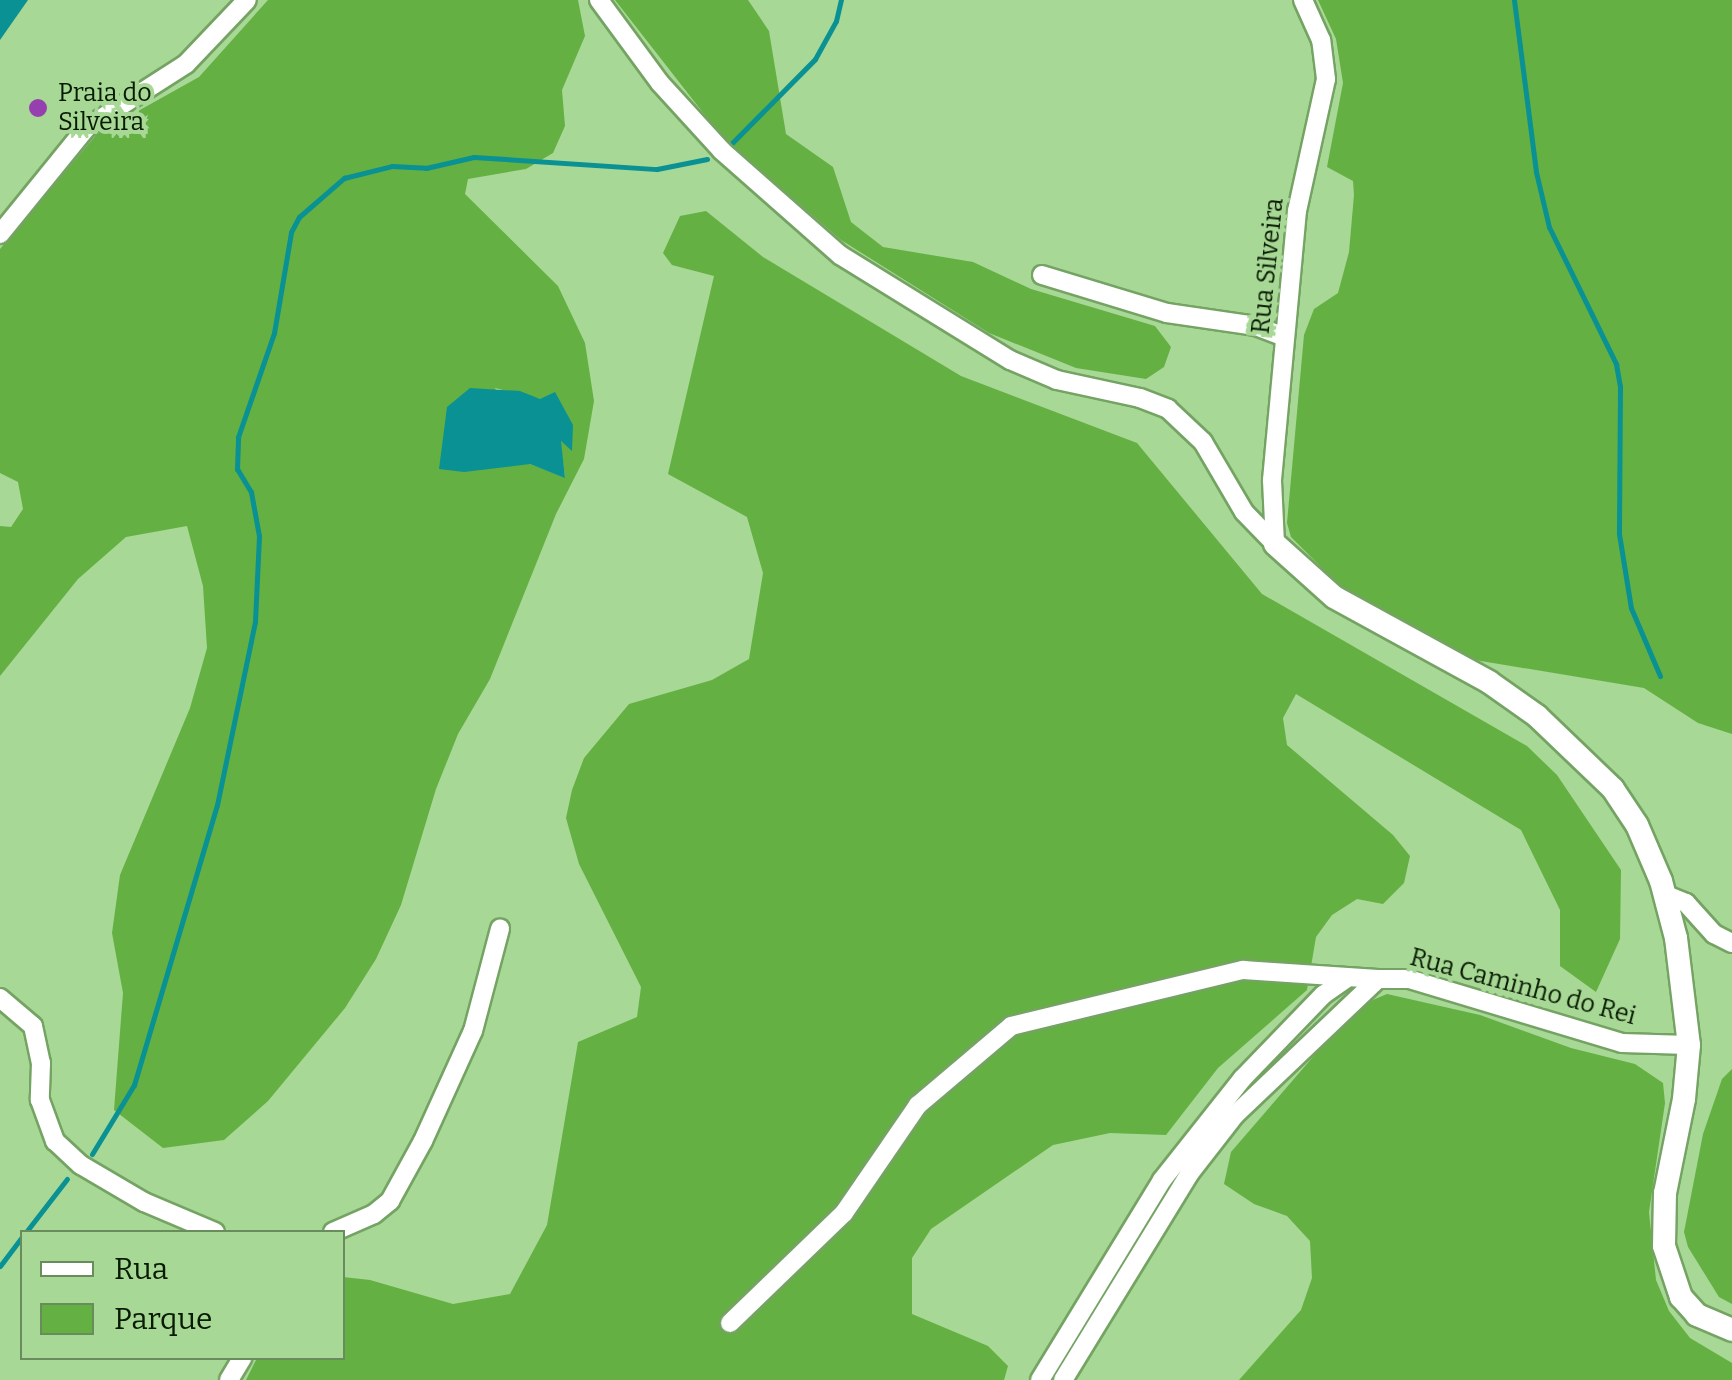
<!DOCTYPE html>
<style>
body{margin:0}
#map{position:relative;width:1732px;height:1380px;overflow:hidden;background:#a7d895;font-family:Bitter,serif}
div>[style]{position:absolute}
.green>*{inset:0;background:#64b043}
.water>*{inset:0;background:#099194}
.stream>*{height:5px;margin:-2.5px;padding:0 2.5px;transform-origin:2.5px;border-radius:2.5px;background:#099194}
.roads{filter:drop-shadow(2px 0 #74a363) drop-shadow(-2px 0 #74a363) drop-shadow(0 2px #74a363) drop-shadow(0 -2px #74a363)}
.street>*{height:18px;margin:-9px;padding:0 9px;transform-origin:9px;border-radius:9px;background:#fff}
.secondary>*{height:22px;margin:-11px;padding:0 11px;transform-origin:11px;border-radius:11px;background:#fff}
.dots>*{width:28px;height:28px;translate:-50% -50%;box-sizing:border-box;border:5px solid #a7d895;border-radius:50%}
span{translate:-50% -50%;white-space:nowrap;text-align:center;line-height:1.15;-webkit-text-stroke:8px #a7d895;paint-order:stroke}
.poi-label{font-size:25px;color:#091b03}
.left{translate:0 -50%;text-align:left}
.street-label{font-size:25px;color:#091b03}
.legend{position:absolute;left:20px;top:1230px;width:325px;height:130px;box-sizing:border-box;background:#a7d895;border:2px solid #688c5b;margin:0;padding:12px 18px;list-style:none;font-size:30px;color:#091b03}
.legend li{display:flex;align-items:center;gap:20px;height:50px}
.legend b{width:50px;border:2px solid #688c5b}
</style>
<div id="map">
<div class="green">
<i style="clip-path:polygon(evenodd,268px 0,578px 0,585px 36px,562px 90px,565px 126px,553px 153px,526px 169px,468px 179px,465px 194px,558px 286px,585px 343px,594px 401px,584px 459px,556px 514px,490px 679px,458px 734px,436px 789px,401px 905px,376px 959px,345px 1008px,268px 1101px,224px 1140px,163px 1148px,114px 1110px,123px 993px,112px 933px,120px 875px,190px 708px,207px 648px,203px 586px,187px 526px,126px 537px,78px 579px,0 676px,0 526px,11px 527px,23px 509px,18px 482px,0 473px,0 249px,97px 134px,199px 77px,268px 0,495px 388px,540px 399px,571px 449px,560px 440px,565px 477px,530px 464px,495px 388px)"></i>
<i style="clip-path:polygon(615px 0,748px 0,769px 31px,786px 134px,833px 167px,851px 222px,883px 247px,973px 262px,1031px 289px,1155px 326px,1171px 347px,1164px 367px,1146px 379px,1076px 368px,989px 333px,841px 240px,722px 137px)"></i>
<i style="clip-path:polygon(1318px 0,1732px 0,1732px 734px,1698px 723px,1644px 688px,1469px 659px,1352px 598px,1291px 537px,1287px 523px,1304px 335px,1314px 309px,1338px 293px,1349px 252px,1354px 195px,1353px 181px,1327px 167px,1343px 83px,1336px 39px)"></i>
<i style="clip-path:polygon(706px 211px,763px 257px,961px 376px,1137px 443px,1262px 594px,1527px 746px,1557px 775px,1621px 870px,1620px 939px,1596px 992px,1560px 966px,1560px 910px,1521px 830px,1296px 694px,1283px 718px,1287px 745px,1393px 835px,1410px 856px,1404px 883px,1383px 904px,1357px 899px,1332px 915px,1316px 937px,1307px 990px,1218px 1068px,1166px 1135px,1110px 1133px,1053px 1145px,931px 1229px,912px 1258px,912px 1314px,988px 1346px,1008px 1366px,1004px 1380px,246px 1380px,257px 1358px,342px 1358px,343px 1277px,370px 1280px,453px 1304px,510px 1294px,547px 1225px,578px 1042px,637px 1017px,641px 987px,579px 864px,566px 818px,572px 790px,584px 758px,629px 704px,712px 680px,749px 659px,763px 573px,747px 517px,668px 474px,714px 276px,672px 265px,663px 253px,680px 216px)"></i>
<i style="clip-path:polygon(1387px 994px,1480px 1015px,1571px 1048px,1635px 1064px,1663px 1083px,1665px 1103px,1649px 1212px,1656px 1280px,1669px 1311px,1690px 1338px,1732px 1363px,1732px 1380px,1239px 1380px,1301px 1310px,1312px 1278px,1310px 1241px,1287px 1216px,1254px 1204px,1224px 1184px,1231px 1152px,1356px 1007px)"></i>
<i style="clip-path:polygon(1732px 1069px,1732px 1304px,1719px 1297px,1688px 1247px,1684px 1232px,1703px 1134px,1722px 1079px)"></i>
</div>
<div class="water">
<i style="clip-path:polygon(0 0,28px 0,0 40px)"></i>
<i style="clip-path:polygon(470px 388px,520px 391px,540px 399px,555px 392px,573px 425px,572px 451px,561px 441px,565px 478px,530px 464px,464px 472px,439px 469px,447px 407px)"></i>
</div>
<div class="stream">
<i style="left:1514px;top:0;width:173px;rotate:82.7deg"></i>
<i style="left:1536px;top:172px;width:57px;rotate:76.7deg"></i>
<i style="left:1549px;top:227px;width:153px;rotate:63.9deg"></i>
<i style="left:1616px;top:364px;width:22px;rotate:80deg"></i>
<i style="left:1620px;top:386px;width:148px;rotate:90.4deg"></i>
<i style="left:1619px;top:534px;width:75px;rotate:80.8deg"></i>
<i style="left:1631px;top:608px;width:74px;rotate:66.9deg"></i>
<i style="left:732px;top:143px;width:118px;rotate:-45.3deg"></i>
<i style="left:815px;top:59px;width:43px;rotate:-61.1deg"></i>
<i style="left:836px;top:21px;width:22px;rotate:-77deg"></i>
<i style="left:92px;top:1154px;width:81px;rotate:-58.7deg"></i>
<i style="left:134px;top:1085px;width:292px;rotate:-73.5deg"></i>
<i style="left:217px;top:805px;width:188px;rotate:-78.3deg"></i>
<i style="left:255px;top:621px;width:85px;rotate:-87.3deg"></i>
<i style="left:259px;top:536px;width:45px;rotate:-100.3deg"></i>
<i style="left:251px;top:492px;width:27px;rotate:-121deg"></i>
<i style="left:237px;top:469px;width:32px;rotate:-88deg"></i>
<i style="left:238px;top:437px;width:110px;rotate:-70.9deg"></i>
<i style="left:274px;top:333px;width:102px;rotate:-80.4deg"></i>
<i style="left:291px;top:232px;width:17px;rotate:-62deg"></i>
<i style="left:299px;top:217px;width:60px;rotate:-40.9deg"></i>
<i style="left:344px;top:178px;width:49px;rotate:-14deg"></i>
<i style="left:392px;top:166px;width:34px;rotate:3deg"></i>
<i style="left:426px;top:168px;width:49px;rotate:-12.9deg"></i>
<i style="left:474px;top:157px;width:183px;rotate:3.8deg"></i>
<i style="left:657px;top:169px;width:51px;rotate:-11.3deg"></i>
<i style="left:26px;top:1232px;width:67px;rotate:-52.3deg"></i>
<i style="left:0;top:1266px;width:36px;rotate:-53deg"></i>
</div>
<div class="roads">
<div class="street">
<i style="left:599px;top:0;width:103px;rotate:53.7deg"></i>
<i style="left:660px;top:83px;width:92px;rotate:47.6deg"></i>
<i style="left:722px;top:151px;width:157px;rotate:41.4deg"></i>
<i style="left:840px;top:255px;width:200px;rotate:31.7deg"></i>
<i style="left:1010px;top:360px;width:51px;rotate:23.1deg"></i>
<i style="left:1057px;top:380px;width:85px;rotate:12.2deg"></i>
<i style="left:1140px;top:398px;width:30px;rotate:21deg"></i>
<i style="left:1168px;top:409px;width:48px;rotate:43.3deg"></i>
<i style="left:1203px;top:442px;width:81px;rotate:59.6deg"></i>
<i style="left:1244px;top:512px;width:45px;rotate:45.9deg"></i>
<i style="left:0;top:234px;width:136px;rotate:-50.9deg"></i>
<i style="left:86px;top:128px;width:119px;rotate:-32.6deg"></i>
<i style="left:186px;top:64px;width:88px;rotate:-46.4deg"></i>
<i style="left:1042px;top:275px;width:131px;rotate:16.9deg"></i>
<i style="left:1167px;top:313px;width:90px;rotate:8.3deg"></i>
<i style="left:1256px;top:326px;width:31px;rotate:21deg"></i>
<i style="left:1275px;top:544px;width:64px;rotate:-92.7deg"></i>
<i style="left:1272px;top:480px;width:270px;rotate:-84.7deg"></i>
<i style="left:1297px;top:211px;width:135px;rotate:-77.6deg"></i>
<i style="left:1326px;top:79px;width:39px;rotate:-97deg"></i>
<i style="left:1321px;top:40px;width:44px;rotate:-114.2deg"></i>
<i style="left:1664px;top:894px;width:24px;rotate:22deg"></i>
<i style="left:1686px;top:903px;width:42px;rotate:47.9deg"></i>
<i style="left:1714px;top:934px;width:20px;rotate:27deg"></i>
<i style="left:0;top:998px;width:43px;rotate:40.3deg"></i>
<i style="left:33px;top:1026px;width:38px;rotate:78deg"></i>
<i style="left:41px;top:1063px;width:37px;rotate:92deg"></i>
<i style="left:40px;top:1100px;width:44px;rotate:69.9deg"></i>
<i style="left:55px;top:1141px;width:35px;rotate:43deg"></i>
<i style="left:81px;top:1165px;width:73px;rotate:30.4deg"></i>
<i style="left:144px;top:1202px;width:77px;rotate:22.9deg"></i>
<i style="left:333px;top:1232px;width:45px;rotate:-23.7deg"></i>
<i style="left:374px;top:1214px;width:21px;rotate:-39deg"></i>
<i style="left:390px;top:1201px;width:68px;rotate:-61.2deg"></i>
<i style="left:423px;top:1141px;width:121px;rotate:-65.6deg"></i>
<i style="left:473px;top:1031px;width:106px;rotate:-75.2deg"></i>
<i style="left:730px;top:1323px;width:158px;rotate:-44deg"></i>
<i style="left:844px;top:1213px;width:131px;rotate:-55.6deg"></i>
<i style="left:918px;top:1105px;width:122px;rotate:-40.3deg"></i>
<i style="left:1011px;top:1026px;width:239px;rotate:-13.6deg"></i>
<i style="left:1243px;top:970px;width:135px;rotate:3.8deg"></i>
<i style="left:229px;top:1380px;width:26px;rotate:-59deg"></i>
<i style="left:1040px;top:1380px;width:234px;rotate:-58.6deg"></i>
<i style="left:1162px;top:1180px;width:129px;rotate:-51.6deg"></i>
<i style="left:1242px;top:1079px;width:117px;rotate:-46deg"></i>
<i style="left:1323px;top:995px;width:28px;rotate:-35deg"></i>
<i style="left:1063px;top:1380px;width:241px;rotate:-58.5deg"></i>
<i style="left:1189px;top:1174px;width:75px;rotate:-52.1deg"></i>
<i style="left:1235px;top:1115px;width:197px;rotate:-43.6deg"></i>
<i style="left:1378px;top:979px;width:31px"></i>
<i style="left:1409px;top:979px;width:222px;rotate:16.7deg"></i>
<i style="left:1622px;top:1043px;width:67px;rotate:1.7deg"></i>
</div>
<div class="secondary">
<i style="left:1275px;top:544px;width:79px;rotate:41.9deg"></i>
<i style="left:1334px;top:597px;width:177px;rotate:28.7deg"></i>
<i style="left:1489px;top:682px;width:59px;rotate:35.3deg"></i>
<i style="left:1537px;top:716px;width:105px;rotate:43.8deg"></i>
<i style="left:1613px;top:789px;width:43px;rotate:56.3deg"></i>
<i style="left:1637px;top:825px;width:61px;rotate:66.8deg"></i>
<i style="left:1661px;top:881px;width:59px;rotate:75.3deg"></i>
<i style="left:1676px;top:938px;width:108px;rotate:83.1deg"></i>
<i style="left:1689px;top:1045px;width:54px;rotate:95.3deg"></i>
<i style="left:1684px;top:1099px;width:96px;rotate:101.4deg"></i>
<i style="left:1665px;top:1193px;width:53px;rotate:91.1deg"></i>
<i style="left:1664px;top:1246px;width:54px;rotate:71.6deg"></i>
<i style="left:1681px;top:1297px;width:24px;rotate:48deg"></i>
<i style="left:1697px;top:1315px;width:38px;rotate:23deg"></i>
</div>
</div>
<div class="dots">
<i style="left:38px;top:108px;background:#9540ae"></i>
</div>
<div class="poi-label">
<span class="left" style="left:58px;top:108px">Praia do<br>Silveira</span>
</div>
<div class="street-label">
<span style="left:1268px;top:266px;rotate:-84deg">Rua Silveira</span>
<span style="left:1523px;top:987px;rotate:15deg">Rua Caminho do Rei</span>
</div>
<ul class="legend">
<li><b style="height:12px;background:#fff"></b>Rua</li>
<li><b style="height:28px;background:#64b043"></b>Parque</li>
</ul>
</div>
